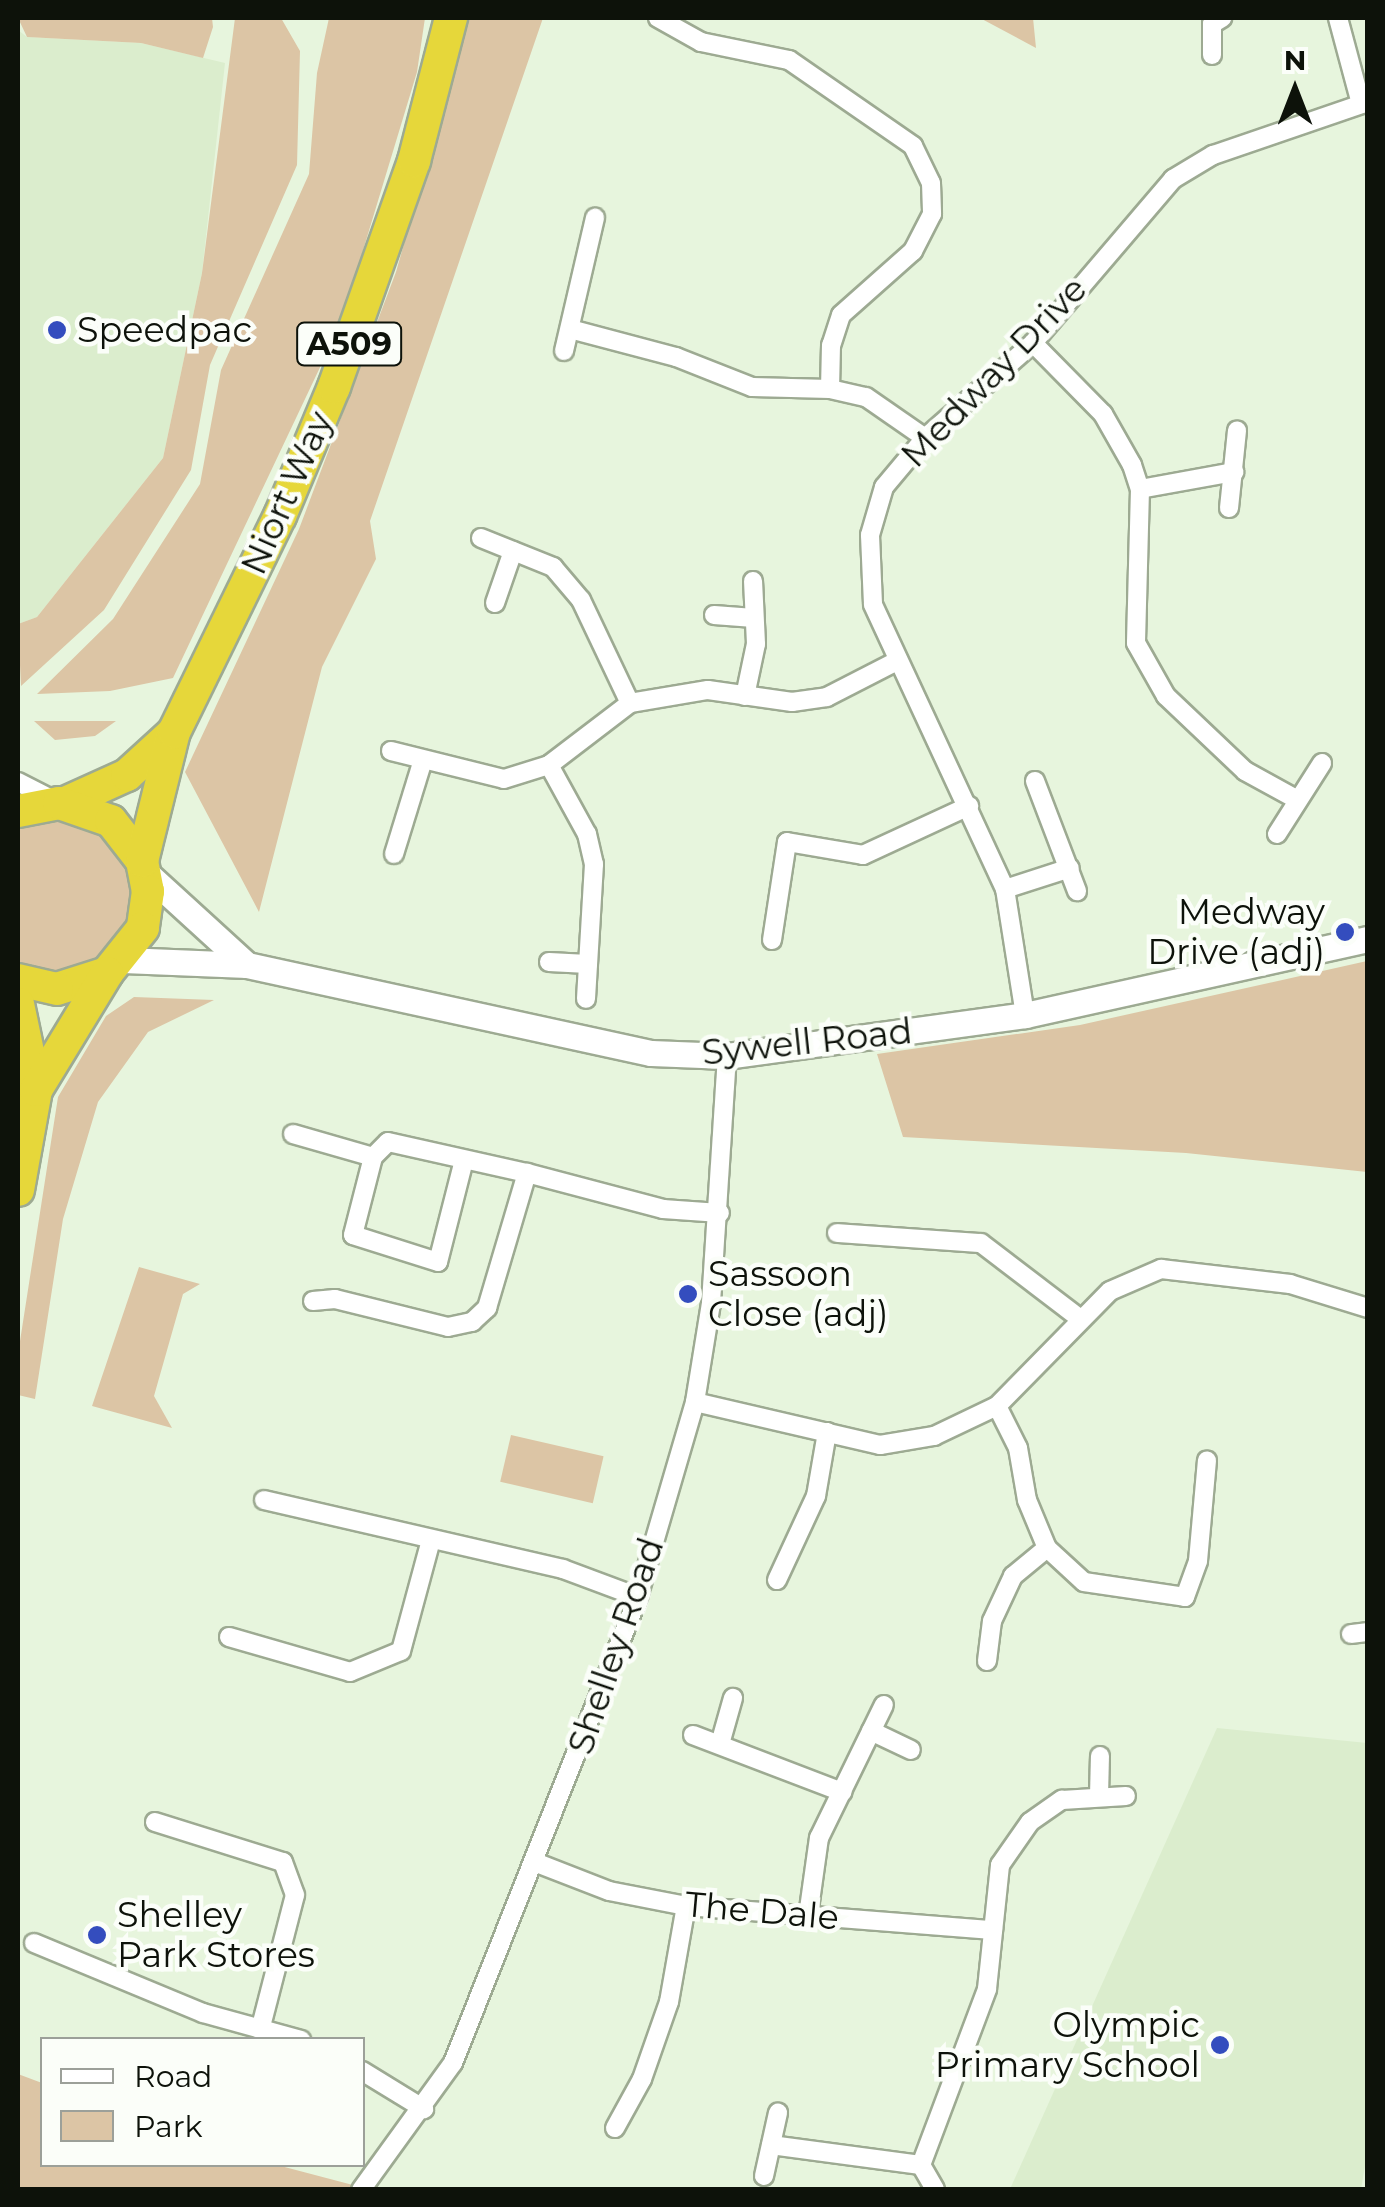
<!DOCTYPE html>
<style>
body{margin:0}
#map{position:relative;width:1385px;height:2207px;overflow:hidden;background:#e7f5dd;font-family:Montserrat,sans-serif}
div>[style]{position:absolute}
.built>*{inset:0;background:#dbedcd}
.green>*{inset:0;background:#dcc5a5;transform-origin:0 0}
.roads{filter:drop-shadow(2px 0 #9daa92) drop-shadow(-2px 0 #9daa92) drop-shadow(0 2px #9daa92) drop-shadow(0 -2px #9daa92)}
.street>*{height:18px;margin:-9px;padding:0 9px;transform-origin:9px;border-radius:9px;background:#fff}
.secondary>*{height:25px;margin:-12.5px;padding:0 12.5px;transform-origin:12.5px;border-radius:12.5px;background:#fff}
.highway>*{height:32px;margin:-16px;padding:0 16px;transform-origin:16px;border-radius:16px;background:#e6d73a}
.dots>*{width:28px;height:28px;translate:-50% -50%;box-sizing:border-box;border:5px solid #fbfef9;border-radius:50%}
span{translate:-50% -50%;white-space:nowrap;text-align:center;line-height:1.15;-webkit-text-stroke:9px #fbfef9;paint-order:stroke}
.shield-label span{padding:2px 8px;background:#fbfef9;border:2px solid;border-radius:8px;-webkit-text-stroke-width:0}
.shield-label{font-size:32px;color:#0d120a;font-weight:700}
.poi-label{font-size:35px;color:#0d120a}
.left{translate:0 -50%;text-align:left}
.right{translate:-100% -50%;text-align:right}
.street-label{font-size:35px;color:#0d120a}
.frame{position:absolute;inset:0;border:20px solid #0d120a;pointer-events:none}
.legend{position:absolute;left:40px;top:2037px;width:325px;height:130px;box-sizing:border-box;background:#fbfef9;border:2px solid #9ca099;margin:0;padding:12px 18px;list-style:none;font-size:30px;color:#0d120a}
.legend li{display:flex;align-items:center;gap:20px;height:50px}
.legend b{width:50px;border:2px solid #9ca099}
.north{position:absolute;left:1245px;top:40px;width:100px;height:100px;-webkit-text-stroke:8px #fbfef9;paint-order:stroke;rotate:0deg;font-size:28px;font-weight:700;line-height:40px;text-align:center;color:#0d120a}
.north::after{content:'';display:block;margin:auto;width:35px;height:45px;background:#0d120a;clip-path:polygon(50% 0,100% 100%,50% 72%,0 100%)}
</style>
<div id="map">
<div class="built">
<i style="clip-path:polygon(18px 30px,27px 37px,141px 43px,225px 63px,202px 273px,163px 458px,37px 617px,18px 624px)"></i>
<i style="clip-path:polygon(1217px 1728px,1367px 1743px,1368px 2149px,1361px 2189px,1010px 2189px)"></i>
</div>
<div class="green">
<i style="clip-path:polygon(18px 18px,212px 18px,213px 27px,203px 58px,141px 43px,27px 37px)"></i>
<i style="clip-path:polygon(235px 18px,281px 18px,300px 51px,297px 165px,210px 365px,191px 470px,104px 610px,21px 686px,18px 624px,37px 617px,163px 458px,202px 273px)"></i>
<i style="clip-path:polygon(329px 18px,425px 18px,417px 72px,341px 323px,173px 678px,110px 691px,37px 694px,113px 619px,200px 484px,221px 370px,309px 174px,317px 73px)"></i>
<i style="clip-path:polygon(468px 18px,543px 18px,370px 521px,376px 559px,322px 667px,259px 912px,185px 772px,299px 529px,396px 272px)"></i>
<i style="clip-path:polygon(980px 18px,1033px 18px,1036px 48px)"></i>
<i style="clip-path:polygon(34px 721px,116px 721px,95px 736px,55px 740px)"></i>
<i style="clip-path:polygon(60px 815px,108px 836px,133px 881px,125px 933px,110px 954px,62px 976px,18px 967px,18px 824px)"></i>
<i style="clip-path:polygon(1367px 961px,1367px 1172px,1186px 1153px,903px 1137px,877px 1054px,1080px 1025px)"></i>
<i style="clip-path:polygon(134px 997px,214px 1000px,148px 1032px,98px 1102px,63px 1219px,35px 1399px,18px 1395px,18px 1354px,58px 1097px,106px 1016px)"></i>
<i style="clip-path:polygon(139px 1267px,200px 1284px,183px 1294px,154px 1396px,172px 1428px,92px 1406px)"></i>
<i style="left:511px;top:1435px;width:95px;height:48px;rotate:13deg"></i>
<i style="clip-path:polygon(18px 2074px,42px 2083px,42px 2164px,277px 2165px,368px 2189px,18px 2190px)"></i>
</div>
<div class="roads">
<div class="street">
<i style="left:658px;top:18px;width:49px;rotate:29.2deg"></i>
<i style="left:701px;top:42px;width:90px;rotate:11.6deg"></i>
<i style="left:789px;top:60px;width:151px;rotate:34.7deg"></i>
<i style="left:913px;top:146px;width:41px;rotate:64.1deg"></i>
<i style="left:931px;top:183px;width:31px;rotate:88deg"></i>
<i style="left:932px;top:214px;width:42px;rotate:117.2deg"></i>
<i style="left:913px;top:251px;width:96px;rotate:138.4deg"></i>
<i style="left:841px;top:315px;width:32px;rotate:108deg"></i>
<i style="left:831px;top:345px;width:44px;rotate:91.3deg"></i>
<i style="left:1338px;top:18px;width:89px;rotate:75deg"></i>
<i style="left:1212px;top:55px;width:31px;rotate:-90deg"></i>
<i style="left:1212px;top:24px;width:12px;rotate:-31deg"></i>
<i style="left:570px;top:329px;width:110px;rotate:14.8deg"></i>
<i style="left:676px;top:357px;width:82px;rotate:21.5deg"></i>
<i style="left:752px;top:387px;width:78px;rotate:1.5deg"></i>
<i style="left:830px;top:389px;width:37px;rotate:13deg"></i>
<i style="left:866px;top:397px;width:72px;rotate:34.8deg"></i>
<i style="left:1033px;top:343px;width:100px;rotate:45.4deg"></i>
<i style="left:1103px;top:414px;width:59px;rotate:60.4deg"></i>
<i style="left:1132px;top:465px;width:25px;rotate:72deg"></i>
<i style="left:1140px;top:489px;width:154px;rotate:91.5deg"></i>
<i style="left:1136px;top:643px;width:61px;rotate:60.5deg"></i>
<i style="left:1166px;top:696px;width:109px;rotate:43.5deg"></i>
<i style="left:1245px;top:771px;width:60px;rotate:28.7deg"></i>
<i style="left:564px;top:351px;width:137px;rotate:-76.9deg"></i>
<i style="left:1140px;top:489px;width:96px;rotate:-10.3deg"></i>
<i style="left:1229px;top:508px;width:78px;rotate:-84.1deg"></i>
<i style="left:481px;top:538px;width:78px;rotate:21.9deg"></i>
<i style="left:553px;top:567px;width:43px;rotate:49.7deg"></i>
<i style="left:581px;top:600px;width:114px;rotate:64.6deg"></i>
<i style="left:495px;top:603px;width:55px;rotate:-70.9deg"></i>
<i style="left:714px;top:615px;width:40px;rotate:4.3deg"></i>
<i style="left:745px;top:696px;width:53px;rotate:-78.1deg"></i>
<i style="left:756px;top:644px;width:63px;rotate:-92.7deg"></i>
<i style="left:391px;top:751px;width:116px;rotate:13.9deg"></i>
<i style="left:504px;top:779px;width:47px;rotate:-17.3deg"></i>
<i style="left:549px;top:765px;width:102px;rotate:-37.4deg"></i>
<i style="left:630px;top:703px;width:79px;rotate:-9.5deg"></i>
<i style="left:708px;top:690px;width:85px;rotate:8.1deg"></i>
<i style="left:792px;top:702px;width:35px;rotate:-8deg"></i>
<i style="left:827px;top:697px;width:79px;rotate:-27.2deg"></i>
<i style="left:549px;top:765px;width:79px;rotate:61.2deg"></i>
<i style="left:587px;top:834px;width:31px;rotate:77deg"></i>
<i style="left:594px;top:864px;width:135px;rotate:93.4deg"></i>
<i style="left:1035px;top:781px;width:118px;rotate:69.1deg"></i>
<i style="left:18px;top:782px;width:39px;rotate:27deg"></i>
<i style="left:1277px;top:834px;width:84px;rotate:-57.6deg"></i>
<i style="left:394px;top:854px;width:98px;rotate:-72.9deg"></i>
<i style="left:1005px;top:889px;width:68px;rotate:-17.9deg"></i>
<i style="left:772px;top:940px;width:99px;rotate:-81.3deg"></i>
<i style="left:787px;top:842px;width:77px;rotate:9.7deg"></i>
<i style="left:863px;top:855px;width:117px;rotate:-24.8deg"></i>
<i style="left:549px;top:962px;width:39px;rotate:3deg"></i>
<i style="left:1025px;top:1015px;width:128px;rotate:-99deg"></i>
<i style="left:1005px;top:889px;width:314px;rotate:-114.9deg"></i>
<i style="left:873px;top:604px;width:69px;rotate:-92.5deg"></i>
<i style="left:870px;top:535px;width:50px;rotate:-73.7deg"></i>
<i style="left:884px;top:487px;width:64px;rotate:-50.1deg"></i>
<i style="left:925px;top:438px;width:144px;rotate:-41.3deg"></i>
<i style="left:1033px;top:343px;width:216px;rotate:-49.5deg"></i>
<i style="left:1173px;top:179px;width:47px;rotate:-31deg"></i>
<i style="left:1213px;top:155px;width:164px;rotate:-18.9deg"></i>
<i style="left:293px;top:1134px;width:83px;rotate:16deg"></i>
<i style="left:464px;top:1160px;width:105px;rotate:104.3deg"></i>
<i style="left:438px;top:1262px;width:89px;rotate:-162.4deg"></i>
<i style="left:353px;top:1235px;width:81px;rotate:-75.6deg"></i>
<i style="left:373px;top:1157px;width:21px;rotate:-45deg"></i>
<i style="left:388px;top:1142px;width:142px;rotate:12.6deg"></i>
<i style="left:837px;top:1233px;width:144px;rotate:4deg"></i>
<i style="left:981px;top:1243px;width:123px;rotate:37.4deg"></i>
<i style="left:313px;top:1301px;width:22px;rotate:-5deg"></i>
<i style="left:335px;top:1299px;width:116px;rotate:13.9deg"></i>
<i style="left:448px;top:1327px;width:25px;rotate:-12deg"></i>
<i style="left:472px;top:1322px;width:21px;rotate:-43deg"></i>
<i style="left:487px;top:1308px;width:141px;rotate:-73.5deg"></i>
<i style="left:527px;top:1173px;width:141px;rotate:14.8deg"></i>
<i style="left:663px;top:1209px;width:57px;rotate:4deg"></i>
<i style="left:695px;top:1402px;width:190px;rotate:13.1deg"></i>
<i style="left:880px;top:1445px;width:55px;rotate:-9.5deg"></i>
<i style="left:934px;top:1436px;width:70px;rotate:-25.5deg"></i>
<i style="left:997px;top:1406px;width:161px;rotate:-45.5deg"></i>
<i style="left:1110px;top:1291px;width:56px;rotate:-23.3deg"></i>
<i style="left:1161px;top:1269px;width:130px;rotate:6.6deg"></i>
<i style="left:1290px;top:1284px;width:82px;rotate:17.1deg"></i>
<i style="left:997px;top:1406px;width:47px;rotate:63.4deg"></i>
<i style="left:1018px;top:1448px;width:53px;rotate:80.2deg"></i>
<i style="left:1027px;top:1500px;width:52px;rotate:67.4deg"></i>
<i style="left:1047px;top:1548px;width:50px;rotate:42.6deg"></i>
<i style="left:1084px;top:1582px;width:102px;rotate:8.4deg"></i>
<i style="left:1185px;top:1597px;width:38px;rotate:-70deg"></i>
<i style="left:1198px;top:1561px;width:101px;rotate:-84.9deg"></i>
<i style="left:264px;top:1500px;width:307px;rotate:13deg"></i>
<i style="left:563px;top:1569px;width:80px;rotate:20.5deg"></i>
<i style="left:777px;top:1580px;width:93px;rotate:-65.1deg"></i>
<i style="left:816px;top:1496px;width:65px;rotate:-80.2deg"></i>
<i style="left:1351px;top:1634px;width:17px;rotate:-7deg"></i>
<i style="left:229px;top:1637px;width:126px;rotate:16.1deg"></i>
<i style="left:350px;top:1672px;width:55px;rotate:-22.4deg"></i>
<i style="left:401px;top:1651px;width:115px;rotate:-74.9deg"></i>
<i style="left:987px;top:1661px;width:40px;rotate:-82.9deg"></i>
<i style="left:992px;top:1621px;width:50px;rotate:-65deg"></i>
<i style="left:1013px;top:1576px;width:44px;rotate:-39.5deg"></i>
<i style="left:871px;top:1731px;width:44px;rotate:25.4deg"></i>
<i style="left:693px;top:1735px;width:160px;rotate:20.9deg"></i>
<i style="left:720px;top:1744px;width:48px;rotate:-74.2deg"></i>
<i style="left:1099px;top:1796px;width:40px;rotate:-88.6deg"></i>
<i style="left:155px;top:1822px;width:134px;rotate:17.4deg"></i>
<i style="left:283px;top:1862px;width:35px;rotate:70deg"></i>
<i style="left:295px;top:1895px;width:139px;rotate:104.5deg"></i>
<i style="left:537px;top:1863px;width:77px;rotate:21.3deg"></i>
<i style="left:609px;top:1891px;width:78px;rotate:11deg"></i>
<i style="left:686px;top:1906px;width:308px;rotate:4.5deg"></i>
<i style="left:808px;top:1916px;width:79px;rotate:-82deg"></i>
<i style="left:819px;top:1838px;width:148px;rotate:-64deg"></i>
<i style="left:34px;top:1943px;width:183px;rotate:22.5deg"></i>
<i style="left:203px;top:2013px;width:102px;rotate:15.4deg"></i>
<i style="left:362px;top:2071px;width:73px;rotate:31.5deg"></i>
<i style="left:615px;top:2128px;width:56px;rotate:-61.1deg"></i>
<i style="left:642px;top:2079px;width:82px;rotate:-70.7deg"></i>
<i style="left:669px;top:2002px;width:97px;rotate:-80deg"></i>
<i style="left:771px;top:2145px;width:151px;rotate:7.6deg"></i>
<i style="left:921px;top:2165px;width:188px;rotate:-69.4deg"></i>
<i style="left:987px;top:1989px;width:125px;rotate:-84deg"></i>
<i style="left:1000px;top:1865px;width:52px;rotate:-55.1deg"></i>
<i style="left:1030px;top:1822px;width:39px;rotate:-35deg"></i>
<i style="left:1062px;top:1800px;width:64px;rotate:-3.6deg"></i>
<i style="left:921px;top:2165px;width:28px;rotate:60deg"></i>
<i style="left:764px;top:2176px;width:65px;rotate:-77.5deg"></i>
<i style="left:361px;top:2190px;width:157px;rotate:-54.1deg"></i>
<i style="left:453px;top:2063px;width:501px;rotate:-68.35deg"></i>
<i style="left:638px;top:1597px;width:203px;rotate:-73.7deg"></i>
<i style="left:695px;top:1402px;width:100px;rotate:-80.8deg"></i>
<i style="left:711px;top:1303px;width:248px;rotate:-86.3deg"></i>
</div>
<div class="secondary">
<i style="left:145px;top:872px;width:138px;rotate:42.4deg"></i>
<i style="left:123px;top:960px;width:124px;rotate:2.3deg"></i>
<i style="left:247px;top:965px;width:413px;rotate:12.3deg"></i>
<i style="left:651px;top:1053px;width:76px;rotate:2.3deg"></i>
<i style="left:727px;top:1056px;width:301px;rotate:-7.8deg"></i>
<i style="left:1025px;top:1015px;width:351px;rotate:-12.5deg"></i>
</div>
<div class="highway">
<i style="left:65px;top:803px;width:68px;rotate:-24.3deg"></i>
<i style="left:127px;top:775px;width:62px;rotate:-42.4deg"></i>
<i style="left:18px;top:811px;width:42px;rotate:-11deg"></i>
<i style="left:59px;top:803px;width:55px;rotate:19.1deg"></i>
<i style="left:111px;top:821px;width:51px;rotate:52.2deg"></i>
<i style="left:142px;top:861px;width:31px;rotate:79deg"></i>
<i style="left:148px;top:891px;width:37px;rotate:98deg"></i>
<i style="left:143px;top:928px;width:58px;rotate:128.7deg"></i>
<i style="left:107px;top:973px;width:52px;rotate:162.3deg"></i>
<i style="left:57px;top:989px;width:40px;rotate:-167deg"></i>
<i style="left:142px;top:861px;width:133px;rotate:-76.1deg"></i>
<i style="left:174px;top:732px;width:241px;rotate:-63.9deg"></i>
<i style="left:280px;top:516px;width:140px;rotate:-67.3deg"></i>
<i style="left:334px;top:387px;width:240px;rotate:-70.5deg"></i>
<i style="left:414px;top:161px;width:148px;rotate:-75.5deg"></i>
<i style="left:18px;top:1004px;width:88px;rotate:78.2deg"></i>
<i style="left:18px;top:1190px;width:102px;rotate:-79.8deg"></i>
<i style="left:36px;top:1090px;width:137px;rotate:-58.7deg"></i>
</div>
</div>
<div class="dots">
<i style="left:57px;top:330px;background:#344dbe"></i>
<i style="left:1345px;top:932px;background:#344dbe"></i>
<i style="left:688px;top:1294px;background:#344dbe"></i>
<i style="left:97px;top:1935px;background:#344dbe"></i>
<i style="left:1220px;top:2045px;background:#344dbe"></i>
</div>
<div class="shield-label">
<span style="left:349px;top:344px">A509</span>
</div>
<div class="poi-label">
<span class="left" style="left:77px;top:330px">Speedpac</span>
<span class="right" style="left:1325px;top:932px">Medway<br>Drive (adj)</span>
<span class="left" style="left:708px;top:1294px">Sassoon<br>Close (adj)</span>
<span class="left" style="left:117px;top:1935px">Shelley<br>Park Stores</span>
<span class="right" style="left:1200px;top:2045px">Olympic<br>Primary School</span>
</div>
<div class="street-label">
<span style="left:994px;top:372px;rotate:-46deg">Medway Drive</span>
<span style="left:287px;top:493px;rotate:-66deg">Niort Way</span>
<span style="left:807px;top:1042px;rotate:-6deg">Sywell Road</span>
<span style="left:616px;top:1646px;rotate:-71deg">Shelley Road</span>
<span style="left:762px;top:1911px;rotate:5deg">The Dale</span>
</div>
<div class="frame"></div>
<ul class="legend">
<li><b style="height:12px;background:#fff"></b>Road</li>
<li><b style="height:28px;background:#dcc5a5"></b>Park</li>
</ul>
<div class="north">N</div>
</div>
